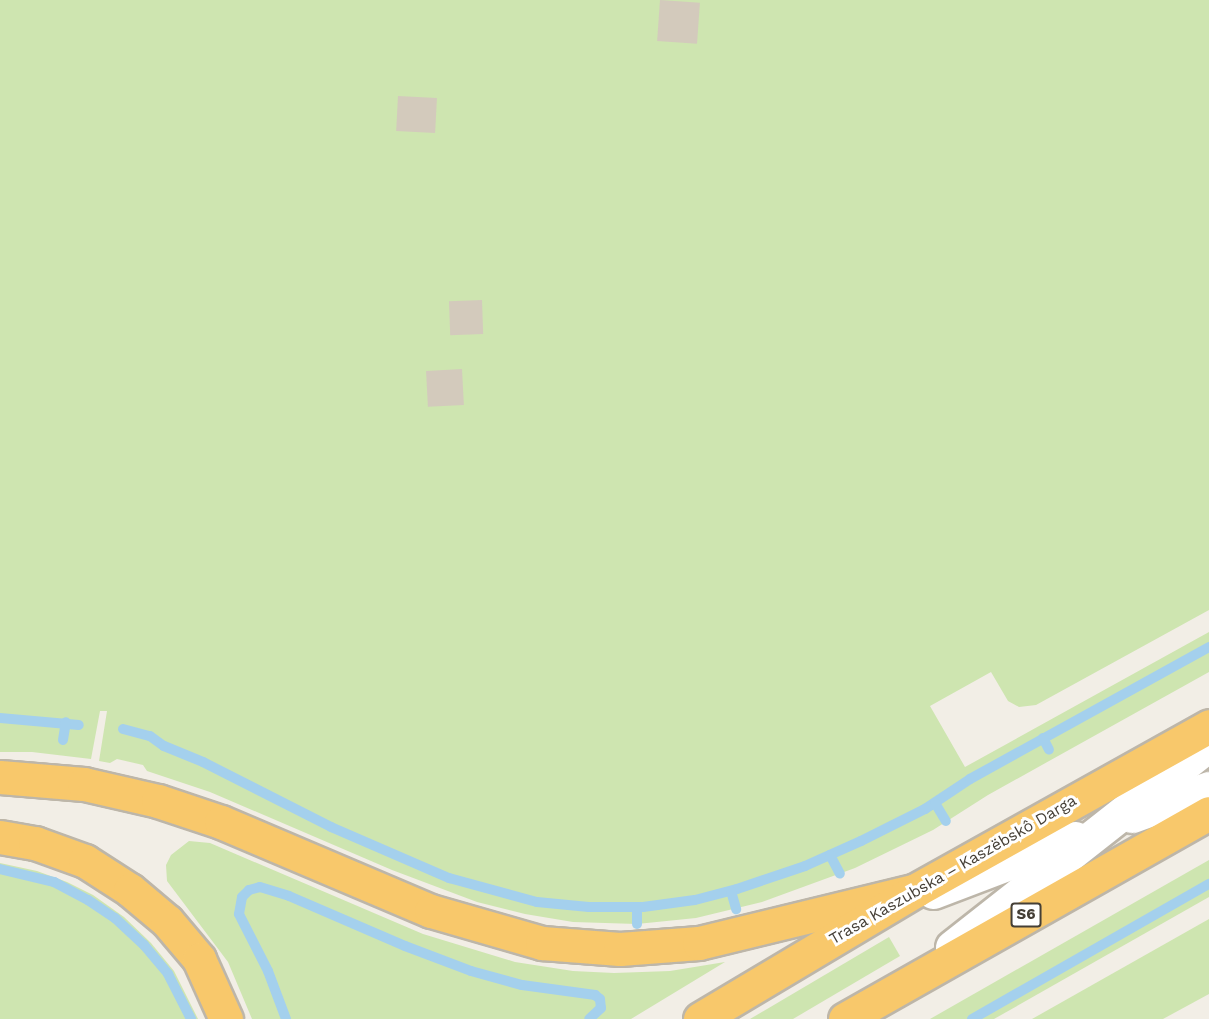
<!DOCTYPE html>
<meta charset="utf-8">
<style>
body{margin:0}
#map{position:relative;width:1209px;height:1019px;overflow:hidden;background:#f2eee6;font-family:"Work Sans",sans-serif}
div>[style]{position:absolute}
.green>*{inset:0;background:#cee5b0}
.stream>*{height:10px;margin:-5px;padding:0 5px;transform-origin:5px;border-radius:5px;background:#a4d0ed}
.building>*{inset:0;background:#d3cabc;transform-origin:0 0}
.roads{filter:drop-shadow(2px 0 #bdb6a9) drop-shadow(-2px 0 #bdb6a9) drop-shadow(0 2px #bdb6a9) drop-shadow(0 -2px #bdb6a9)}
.minor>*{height:33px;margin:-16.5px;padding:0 16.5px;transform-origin:16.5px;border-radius:16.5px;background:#fff}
.highway>*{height:33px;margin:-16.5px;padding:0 16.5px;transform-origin:16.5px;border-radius:16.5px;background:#f8c86b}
span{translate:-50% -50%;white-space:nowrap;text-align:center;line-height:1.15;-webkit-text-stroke:6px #fff;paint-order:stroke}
.shield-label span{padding:2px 4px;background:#fff;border:2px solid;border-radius:4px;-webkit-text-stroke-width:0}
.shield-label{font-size:15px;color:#453f36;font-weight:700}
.street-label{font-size:16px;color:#453f36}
</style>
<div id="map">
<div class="green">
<i style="clip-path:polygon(0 0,1209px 0,1209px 610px,1036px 705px,1019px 707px,1008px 701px,991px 672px,930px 706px,965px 767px,1209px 632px,1209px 672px,988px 795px,933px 830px,855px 868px,762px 902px,696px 918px,637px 924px,573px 922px,525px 914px,477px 902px,392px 870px,210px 792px,147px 771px,143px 765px,117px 759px,110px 763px,99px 761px,107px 711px,100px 711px,91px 759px,32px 752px,0 752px)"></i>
<i style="clip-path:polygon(189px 841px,210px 843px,423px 934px,515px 962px,573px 971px,614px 973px,670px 971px,725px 962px,631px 1019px,252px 1019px,228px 962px,167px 881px,166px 865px,171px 855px)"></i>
<i style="clip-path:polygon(1209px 860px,1209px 897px,994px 1019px,930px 1019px)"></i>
<i style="clip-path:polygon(0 863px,37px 871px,67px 882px,93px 895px,124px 917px,151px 943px,174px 971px,198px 1019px,0 1019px)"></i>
<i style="clip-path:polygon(1209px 919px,1209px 994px,1163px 1019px,1032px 1019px)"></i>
<i style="clip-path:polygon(889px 937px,900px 956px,793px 1019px,750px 1019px)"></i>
</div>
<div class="stream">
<i style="left:0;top:718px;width:79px;rotate:5.1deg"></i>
<i style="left:123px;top:729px;width:28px;rotate:15deg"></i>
<i style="left:150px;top:736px;width:17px;rotate:36deg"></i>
<i style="left:164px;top:746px;width:42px;rotate:22.3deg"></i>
<i style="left:203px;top:762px;width:144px;rotate:26.9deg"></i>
<i style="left:331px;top:827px;width:129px;rotate:23.4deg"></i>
<i style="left:449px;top:878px;width:91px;rotate:15.3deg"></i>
<i style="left:537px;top:902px;width:52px;rotate:5.5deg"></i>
<i style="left:589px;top:907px;width:54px"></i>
<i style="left:643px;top:907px;width:52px;rotate:-7.7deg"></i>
<i style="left:695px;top:900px;width:43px;rotate:-14.7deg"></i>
<i style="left:737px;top:889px;width:72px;rotate:-18.7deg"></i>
<i style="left:805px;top:866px;width:61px;rotate:-24.1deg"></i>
<i style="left:861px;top:841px;width:72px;rotate:-26.6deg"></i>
<i style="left:925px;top:809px;width:54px;rotate:-33.7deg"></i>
<i style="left:970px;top:779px;width:273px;rotate:-28.9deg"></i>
<i style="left:1043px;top:738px;width:13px;rotate:63deg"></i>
<i style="left:63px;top:740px;width:18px;rotate:-81deg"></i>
<i style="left:935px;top:803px;width:21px;rotate:59deg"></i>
<i style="left:830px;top:855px;width:21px;rotate:62deg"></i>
<i style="left:0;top:869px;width:56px;rotate:13.5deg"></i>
<i style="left:54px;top:882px;width:38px;rotate:28deg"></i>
<i style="left:88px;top:900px;width:32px;rotate:34deg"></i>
<i style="left:115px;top:918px;width:40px;rotate:43deg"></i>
<i style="left:144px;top:945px;width:38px;rotate:50deg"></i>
<i style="left:168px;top:974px;width:51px;rotate:62.9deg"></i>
<i style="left:731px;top:891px;width:19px;rotate:74deg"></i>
<i style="left:637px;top:907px;width:17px;rotate:90deg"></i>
<i style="left:286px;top:1019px;width:51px;rotate:-110.6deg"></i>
<i style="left:268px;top:971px;width:64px;rotate:-117deg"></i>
<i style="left:239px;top:914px;width:17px;rotate:-80deg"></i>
<i style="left:242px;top:897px;width:10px;rotate:-45deg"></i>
<i style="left:249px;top:890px;width:11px;rotate:-15deg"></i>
<i style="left:260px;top:887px;width:30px;rotate:17deg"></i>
<i style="left:289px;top:896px;width:126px;rotate:23.3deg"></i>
<i style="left:405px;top:946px;width:71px;rotate:20.7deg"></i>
<i style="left:471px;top:971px;width:53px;rotate:15.4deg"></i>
<i style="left:522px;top:985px;width:74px;rotate:7.8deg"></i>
<i style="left:595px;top:995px;width:6px;rotate:39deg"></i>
<i style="left:600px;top:999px;width:9px;rotate:84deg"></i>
<i style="left:601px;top:1008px;width:16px;rotate:137deg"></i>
<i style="left:972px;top:1019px;width:273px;rotate:-29.7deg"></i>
</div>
<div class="building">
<i style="left:660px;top:0;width:40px;height:41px;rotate:4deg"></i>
<i style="left:398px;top:96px;width:39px;height:35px;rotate:3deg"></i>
<i style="left:482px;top:300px;width:34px;height:33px;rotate:88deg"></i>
<i style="left:462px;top:369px;width:36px;height:36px;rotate:87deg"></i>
</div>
<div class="roads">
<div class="minor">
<i style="left:1132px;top:816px;width:82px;rotate:-20deg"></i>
<i style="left:933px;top:892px;width:152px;rotate:-20.8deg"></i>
<i style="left:952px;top:947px;width:327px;rotate:-38.2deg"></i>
</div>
<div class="highway">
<i style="left:0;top:777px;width:84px;rotate:4.8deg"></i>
<i style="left:84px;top:784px;width:76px;rotate:12.9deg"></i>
<i style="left:158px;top:801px;width:66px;rotate:18.4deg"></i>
<i style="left:221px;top:822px;width:228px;rotate:23deg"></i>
<i style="left:431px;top:911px;width:116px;rotate:16.1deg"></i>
<i style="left:542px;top:943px;width:78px;rotate:4.4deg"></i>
<i style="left:620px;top:949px;width:79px;rotate:-4.3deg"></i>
<i style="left:699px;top:943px;width:223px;rotate:-13.7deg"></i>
<i style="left:0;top:837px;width:36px;rotate:10deg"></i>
<i style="left:35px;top:843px;width:53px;rotate:19.8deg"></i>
<i style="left:85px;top:861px;width:54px;rotate:32.8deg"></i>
<i style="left:130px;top:890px;width:48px;rotate:40deg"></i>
<i style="left:167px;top:921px;width:50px;rotate:49.9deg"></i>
<i style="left:199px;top:959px;width:66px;rotate:65.8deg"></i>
<i style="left:700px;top:1019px;width:252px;rotate:-30.8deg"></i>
<i style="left:916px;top:890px;width:336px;rotate:-29.2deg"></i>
<i style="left:845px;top:1019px;width:418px;rotate:-29.5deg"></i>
</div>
</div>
<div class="shield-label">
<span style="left:1026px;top:915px">S6</span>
</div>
<div class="street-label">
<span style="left:953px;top:870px;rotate:-30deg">Trasa Kaszubska – Kaszëbskô Darga</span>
</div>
</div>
